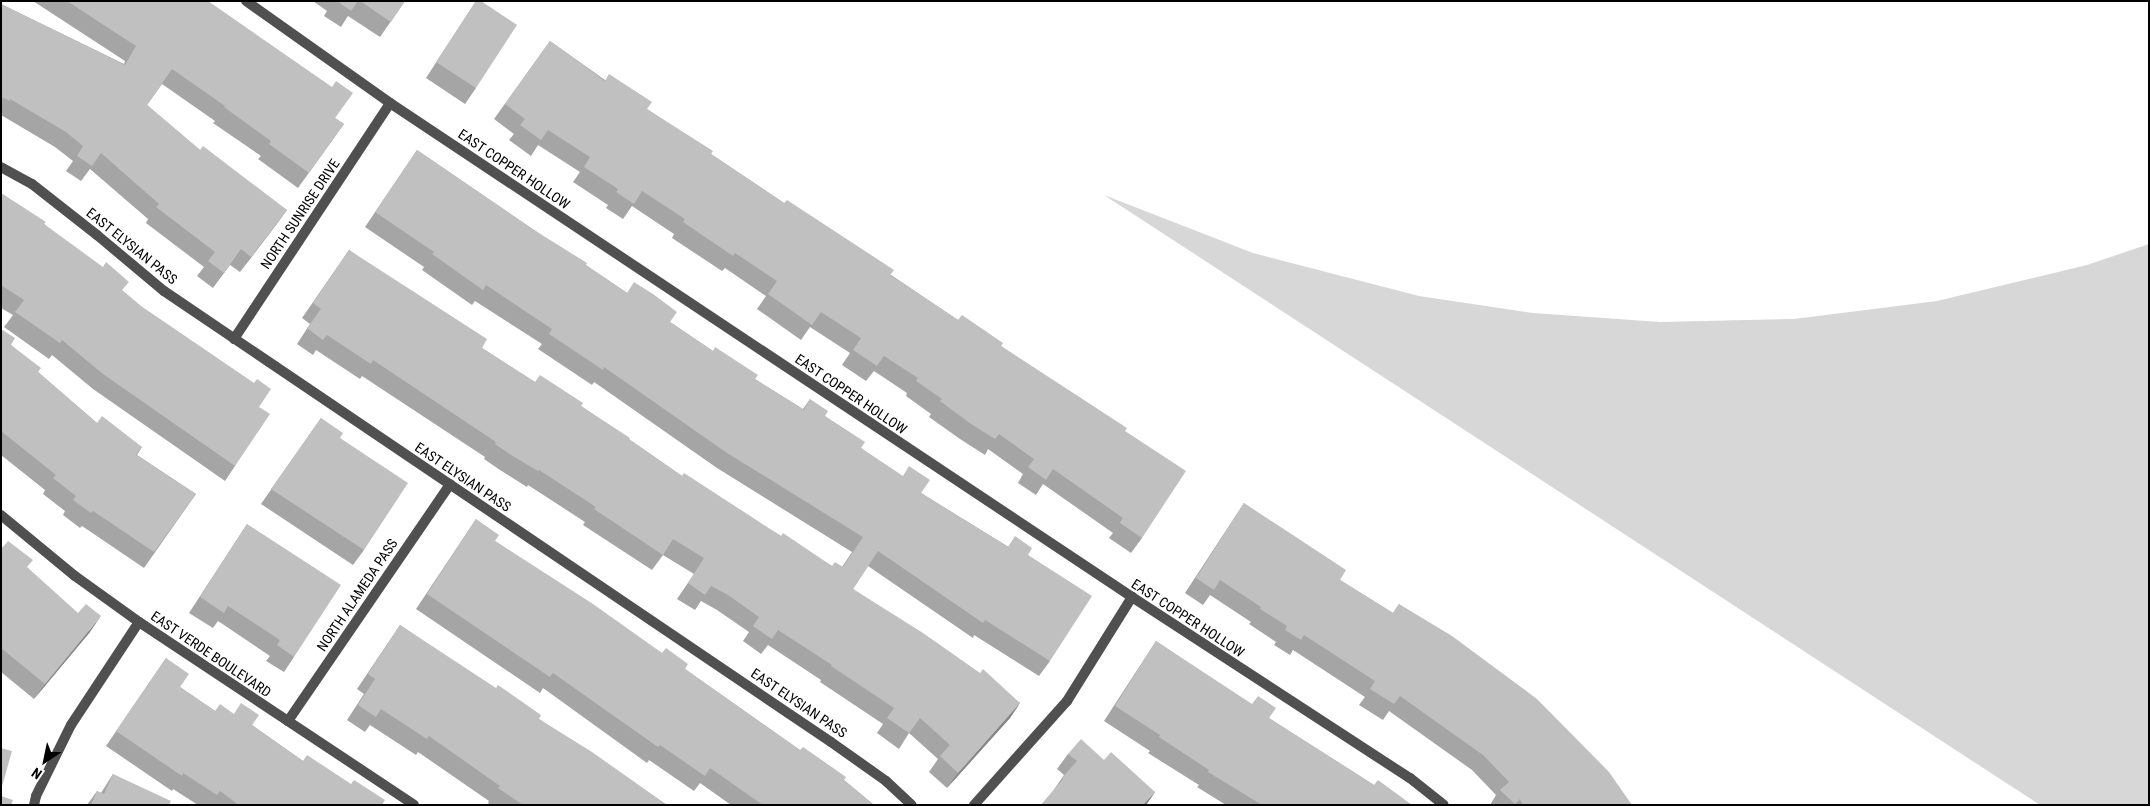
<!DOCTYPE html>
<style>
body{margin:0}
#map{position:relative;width:2150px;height:806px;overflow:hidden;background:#fff;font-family:"Roboto Condensed",sans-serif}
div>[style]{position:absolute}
.green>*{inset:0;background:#d7d7d7}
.minor>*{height:10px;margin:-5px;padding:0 5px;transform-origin:5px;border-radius:5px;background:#505050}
.wall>*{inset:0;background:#a5a5a5}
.shaded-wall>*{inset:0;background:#868686}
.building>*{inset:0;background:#c0c0c0}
span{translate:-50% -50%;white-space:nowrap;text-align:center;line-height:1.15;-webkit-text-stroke:4px #fff;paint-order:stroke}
.street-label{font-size:14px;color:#000}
.frame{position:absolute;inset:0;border:2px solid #000;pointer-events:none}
.north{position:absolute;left:20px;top:736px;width:50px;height:50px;-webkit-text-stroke:4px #fff;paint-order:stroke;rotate:214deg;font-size:14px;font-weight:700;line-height:20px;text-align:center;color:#000}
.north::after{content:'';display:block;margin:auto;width:18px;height:22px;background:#000;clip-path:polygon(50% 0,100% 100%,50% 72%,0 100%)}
</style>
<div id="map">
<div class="green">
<i style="clip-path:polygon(1104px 195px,1253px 253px,1419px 296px,1533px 313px,1660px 322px,1794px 319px,1937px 301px,2087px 265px,2149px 244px,2149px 805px,2040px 805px)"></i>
</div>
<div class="minor">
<i style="left:246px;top:1px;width:176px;rotate:35.3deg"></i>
<i style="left:390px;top:103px;width:891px;rotate:33.65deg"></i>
<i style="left:1132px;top:597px;width:332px;rotate:33.1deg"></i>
<i style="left:1410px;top:778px;width:43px;rotate:38.5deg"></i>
<i style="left:1px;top:167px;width:35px;rotate:29deg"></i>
<i style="left:32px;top:184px;width:83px;rotate:38.1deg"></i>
<i style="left:97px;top:235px;width:87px;rotate:39.9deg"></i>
<i style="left:164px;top:291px;width:805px;rotate:34.07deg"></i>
<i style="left:831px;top:742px;width:67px;rotate:35.3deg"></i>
<i style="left:886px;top:781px;width:35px;rotate:43deg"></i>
<i style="left:234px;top:339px;width:283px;rotate:-56.5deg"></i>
<i style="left:1px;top:515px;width:96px;rotate:39.5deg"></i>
<i style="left:75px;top:576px;width:79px;rotate:35.7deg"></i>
<i style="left:139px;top:622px;width:330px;rotate:33.6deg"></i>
<i style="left:288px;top:721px;width:287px;rotate:-55.6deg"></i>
<i style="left:34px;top:805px;width:9px;rotate:-77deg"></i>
<i style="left:36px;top:796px;width:79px;rotate:-63.8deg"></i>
<i style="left:71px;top:725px;width:123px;rotate:-56.6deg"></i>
<i style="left:974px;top:805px;width:140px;rotate:-48.2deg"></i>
<i style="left:1067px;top:701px;width:123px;rotate:-58deg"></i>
</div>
<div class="wall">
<i style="clip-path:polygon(33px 1px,208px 1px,335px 118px,344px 124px,298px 188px,258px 159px,261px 156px,213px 123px,215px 121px,162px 84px,147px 105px,200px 150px,287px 210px,240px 272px,230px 265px,213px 288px,197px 276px,204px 267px,146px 223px,148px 219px,90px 169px,81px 181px,66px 171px,73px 161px,55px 147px,1px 115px,1px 4px,124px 64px,125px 61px)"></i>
<i style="clip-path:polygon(313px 1px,405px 1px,380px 37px,348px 16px,341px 27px,324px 16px,327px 11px)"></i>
<i style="clip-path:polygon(476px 1px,476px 88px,465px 104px,426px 78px)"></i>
<i style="clip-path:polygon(550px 41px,605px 80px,647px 109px,711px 154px,958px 320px,1001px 346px,1125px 431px,1142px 538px,1131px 553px,1109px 538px,1113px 533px,1043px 484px,1036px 495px,1018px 483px,1023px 474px,988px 449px,985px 455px,960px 439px,929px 417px,931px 414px,906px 396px,907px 393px,874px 371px,866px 381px,842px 365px,850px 353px,810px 327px,801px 340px,757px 309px,766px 296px,725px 268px,722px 271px,672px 238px,674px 234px,632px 206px,623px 219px,606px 208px,608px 205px,573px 182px,580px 172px,538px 145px,531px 156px,509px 140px,514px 134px,494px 119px)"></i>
<i style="clip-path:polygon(417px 150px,534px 230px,713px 351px,755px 379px,803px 409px,810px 399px,825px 416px,861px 448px,921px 493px,1007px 546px,1028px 555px,1050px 661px,1039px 676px,974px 635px,973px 638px,868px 566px,853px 589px,1020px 703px,1010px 718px,947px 788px,929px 772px,938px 759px,909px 733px,899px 749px,877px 733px,883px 724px,820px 682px,821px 680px,768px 645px,761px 654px,743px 641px,749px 632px,717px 610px,701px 601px,695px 610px,677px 599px,694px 574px,663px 555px,652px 570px,583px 525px,585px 522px,528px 485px,527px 487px,500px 470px,484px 459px,485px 457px,362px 376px,360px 379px,316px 350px,313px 355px,297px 344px,310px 324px,302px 318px,349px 250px,482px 348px,535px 382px,581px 406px,682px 476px,781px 536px,832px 566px,842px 567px,852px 552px,717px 468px,594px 382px,592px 385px,538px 349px,542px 344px,475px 301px,472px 305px,422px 270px,424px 267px,365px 227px)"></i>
<i style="clip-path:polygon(1px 193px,44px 224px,259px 407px,235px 466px,225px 481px,93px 389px,52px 355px,49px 359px,4px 327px,13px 315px,1px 308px)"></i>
<i style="clip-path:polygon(1px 329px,11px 345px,38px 372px,97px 423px,142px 447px,137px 455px,196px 494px,144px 568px,82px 526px,80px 528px,63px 515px,65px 511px,43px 494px,45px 490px,1px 455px)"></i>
<i style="clip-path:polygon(321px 418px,340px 438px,364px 550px,353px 565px,261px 504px)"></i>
<i style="clip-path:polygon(1244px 503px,1340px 580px,1393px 613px,1399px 604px,1632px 805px,1490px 805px,1496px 795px,1472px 770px,1389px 711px,1383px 720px,1359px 705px,1365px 697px,1293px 650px,1290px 655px,1274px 645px,1276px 642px,1249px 624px,1251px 622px,1210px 595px,1203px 605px,1185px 593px)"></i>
<i style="clip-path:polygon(476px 519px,495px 541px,685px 669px,800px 750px,844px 780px,874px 805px,731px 805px,700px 783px,694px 791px,649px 760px,647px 763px,543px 688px,540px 693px,416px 609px)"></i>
<i style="clip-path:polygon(247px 524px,294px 657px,284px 672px,266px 661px,270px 656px,218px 621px,213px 628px,189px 613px)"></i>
<i style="clip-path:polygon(1px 546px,27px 568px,90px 632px,34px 699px,1px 672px)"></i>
<i style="clip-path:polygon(400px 625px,539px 719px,667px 805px,490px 805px,488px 803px,489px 801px,418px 752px,416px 755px,370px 725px,365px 732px,347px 720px,364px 694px,357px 689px)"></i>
<i style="clip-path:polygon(1156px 641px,1269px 718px,1374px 785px,1412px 805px,1226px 805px,1197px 787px,1199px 785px,1148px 753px,1150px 751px,1104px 721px)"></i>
<i style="clip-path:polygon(166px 658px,180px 687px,215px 711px,252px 725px,303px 761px,382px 805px,198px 805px,173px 789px,172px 791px,106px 746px)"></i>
<i style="clip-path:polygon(1068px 754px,1104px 760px,1155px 792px,1146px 805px,1041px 805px,1053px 791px,1064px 775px,1057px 769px)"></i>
<i style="clip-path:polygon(113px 774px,169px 805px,87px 805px,97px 791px,101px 793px)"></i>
</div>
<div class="shaded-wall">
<i style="clip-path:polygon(287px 210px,276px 225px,240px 272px,251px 257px)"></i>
<i style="clip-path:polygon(101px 616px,90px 632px,34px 699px,45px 684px)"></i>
<i style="clip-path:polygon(1020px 703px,1010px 718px,947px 788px,958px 773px)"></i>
<i style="clip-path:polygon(1155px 792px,1146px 805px,1143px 805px)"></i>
</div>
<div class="building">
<i style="clip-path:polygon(67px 1px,208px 1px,332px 87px,336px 81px,353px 93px,335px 118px,344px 124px,309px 173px,269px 144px,271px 141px,224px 107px,225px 106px,172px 69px,147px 105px,200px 150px,203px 146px,287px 210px,251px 257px,241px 249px,224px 273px,208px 261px,215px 252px,156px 207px,159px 204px,101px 153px,92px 166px,77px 156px,83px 146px,66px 132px,10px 99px,10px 101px,1px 97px,1px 4px,125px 65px,136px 46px)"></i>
<i style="clip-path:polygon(337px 1px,358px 1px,351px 11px)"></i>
<i style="clip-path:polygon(360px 1px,405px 1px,391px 22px)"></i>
<i style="clip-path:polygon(476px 1px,481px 1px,517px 25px,476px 88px,436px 62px)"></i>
<i style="clip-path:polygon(550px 41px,605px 81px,609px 74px,652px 102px,647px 109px,713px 151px,711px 154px,784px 203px,787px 200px,894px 270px,890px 275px,958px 320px,962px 315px,1003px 343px,1001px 346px,1127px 428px,1125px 431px,1186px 471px,1142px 538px,1120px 523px,1123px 518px,1053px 469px,1046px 480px,1028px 467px,1034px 459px,999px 434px,995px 439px,971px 424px,940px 401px,942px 399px,916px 381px,918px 378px,884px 356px,877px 366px,853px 350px,861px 338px,821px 312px,812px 325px,768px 294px,777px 281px,735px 253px,733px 256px,683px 222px,685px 219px,642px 191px,634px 204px,616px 192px,618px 189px,584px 167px,590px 157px,548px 130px,541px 140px,520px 125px,525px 119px,505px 104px)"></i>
<i style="clip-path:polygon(417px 150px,534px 230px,587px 263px,586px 265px,627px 293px,634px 282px,653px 294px,677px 312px,670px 322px,713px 351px,715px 347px,758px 375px,755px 379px,804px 410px,810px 399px,828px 411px,825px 416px,865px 442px,861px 448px,903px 476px,909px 466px,930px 480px,921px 493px,1008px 547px,1015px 536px,1032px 548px,1028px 555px,1092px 596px,1050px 661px,985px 620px,983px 623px,878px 551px,853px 589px,923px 633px,980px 673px,983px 669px,1020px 703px,958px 773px,940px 756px,950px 745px,920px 718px,909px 733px,887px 718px,894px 708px,831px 666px,832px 665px,778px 630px,772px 639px,753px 626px,759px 617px,728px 595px,711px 586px,705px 595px,688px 583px,704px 558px,673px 539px,663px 555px,594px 509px,596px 507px,539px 470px,538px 471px,511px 455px,495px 444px,496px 442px,373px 360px,371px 364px,327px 335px,323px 340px,307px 328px,321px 309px,313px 303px,349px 250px,487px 339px,482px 348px,535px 382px,540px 375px,583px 403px,581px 406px,630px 438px,629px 439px,682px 476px,684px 473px,781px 536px,783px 533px,832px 566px,835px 562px,843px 567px,863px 537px,727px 453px,604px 367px,603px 370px,549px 334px,552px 329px,486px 285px,483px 290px,432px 254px,434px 252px,375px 212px)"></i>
<i style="clip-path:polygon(1px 193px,46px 222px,44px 224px,103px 267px,106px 262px,129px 282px,122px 290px,141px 306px,254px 383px,257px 379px,271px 389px,259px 407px,270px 414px,235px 466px,103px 374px,62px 340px,60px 343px,15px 312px,24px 300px,1px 285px)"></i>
<i style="clip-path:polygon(1px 329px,15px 338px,11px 345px,41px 368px,38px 372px,97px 423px,102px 416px,142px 447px,136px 455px,196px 494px,154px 552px,93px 511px,91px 513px,73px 500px,76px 496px,53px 478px,56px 475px,1px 431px)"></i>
<i style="clip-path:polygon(321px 418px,343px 433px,340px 438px,408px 483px,364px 550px,271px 489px)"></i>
<i style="clip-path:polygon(1244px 503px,1346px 570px,1340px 580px,1393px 613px,1399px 604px,1452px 636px,1537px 699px,1609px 772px,1632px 805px,1523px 805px,1520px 799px,1515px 804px,1500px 790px,1509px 782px,1483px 755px,1400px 696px,1394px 704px,1370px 689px,1375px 681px,1304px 635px,1301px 640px,1285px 630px,1287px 626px,1260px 609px,1261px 607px,1220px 580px,1214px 590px,1196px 578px)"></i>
<i style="clip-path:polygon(476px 519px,499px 535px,495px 541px,593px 604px,662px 653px,666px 648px,688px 664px,685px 669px,800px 750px,803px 747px,846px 777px,844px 780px,874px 805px,763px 805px,710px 768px,705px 776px,660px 745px,658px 747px,553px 673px,550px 677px,427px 594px)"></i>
<i style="clip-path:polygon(247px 524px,341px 585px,294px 657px,277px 645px,280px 640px,228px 606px,224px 613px,200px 597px)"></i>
<i style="clip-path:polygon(8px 541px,33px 560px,27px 567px,78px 613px,86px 604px,101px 616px,45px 684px,1px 648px,1px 546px,3px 547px)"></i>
<i style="clip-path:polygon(400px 625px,496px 688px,498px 685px,541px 715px,539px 719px,592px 752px,667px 805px,523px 805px,498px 788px,500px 786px,429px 736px,427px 739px,381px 709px,376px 717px,358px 705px,375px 679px,368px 674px)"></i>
<i style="clip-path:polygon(1156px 641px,1252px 704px,1258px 696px,1276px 708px,1269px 718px,1374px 785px,1378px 780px,1412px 805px,1262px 805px,1208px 772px,1209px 770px,1159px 737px,1160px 735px,1115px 706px)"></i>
<i style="clip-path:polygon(166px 658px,189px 674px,180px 687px,215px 711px,220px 704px,234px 714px,241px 703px,259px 715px,252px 725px,303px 761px,307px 755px,351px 784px,354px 780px,385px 800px,382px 805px,239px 805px,220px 791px,217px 795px,183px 773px,182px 776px,116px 731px)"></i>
<i style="clip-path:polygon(1081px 739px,1104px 760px,1111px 752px,1155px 792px,1143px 805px,1041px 805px,1063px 779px,1062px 778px,1077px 761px,1068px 754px)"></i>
<i style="clip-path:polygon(1px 748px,12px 751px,1px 790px)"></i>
<i style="clip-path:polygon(113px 774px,171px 801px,169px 805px,91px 805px,97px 791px,104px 794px)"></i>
<i style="clip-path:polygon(1px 796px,13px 800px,11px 805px,1px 805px)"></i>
</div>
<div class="street-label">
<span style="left:514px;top:169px;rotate:34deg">EAST COPPER HOLLOW</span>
<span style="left:300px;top:214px;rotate:-56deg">NORTH SUNRISE DRIVE</span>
<span style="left:132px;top:246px;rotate:39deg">EAST ELYSIAN PASS</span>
<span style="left:851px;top:394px;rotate:34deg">EAST COPPER HOLLOW</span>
<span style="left:463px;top:477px;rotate:34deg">EAST ELYSIAN PASS</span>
<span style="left:357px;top:595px;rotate:-56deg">NORTH ALAMEDA PASS</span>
<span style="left:1188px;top:618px;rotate:33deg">EAST COPPER HOLLOW</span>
<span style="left:211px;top:654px;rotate:34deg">EAST VERDE BOULEVARD</span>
<span style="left:799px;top:703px;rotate:34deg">EAST ELYSIAN PASS</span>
</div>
<div class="frame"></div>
<div class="north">N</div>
</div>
